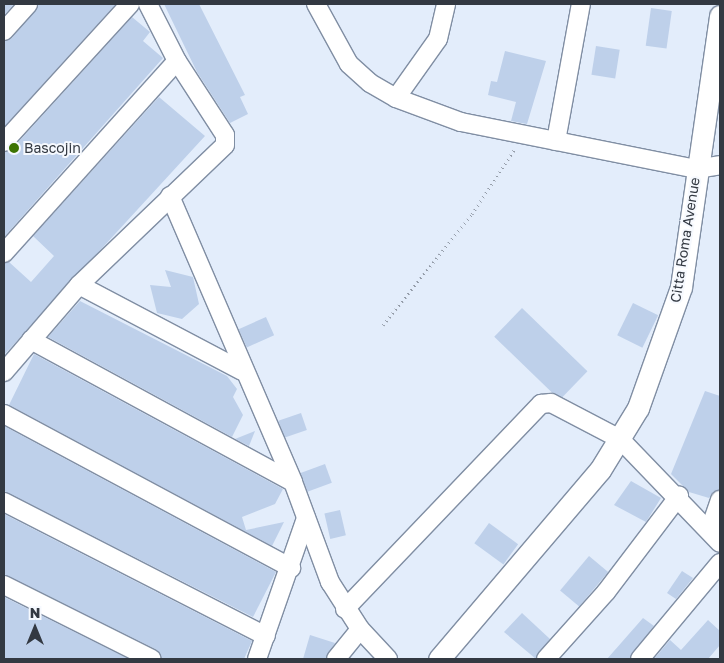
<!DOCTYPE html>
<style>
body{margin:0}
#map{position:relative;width:724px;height:663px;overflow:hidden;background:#e3edfb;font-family:"Golos Text",sans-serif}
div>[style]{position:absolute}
.building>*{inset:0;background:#bed0ea;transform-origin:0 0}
.path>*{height:3px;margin-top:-1.5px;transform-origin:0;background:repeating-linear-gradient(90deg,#959da9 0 1px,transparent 0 5px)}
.roads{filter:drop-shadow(1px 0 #808ea3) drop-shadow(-1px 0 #808ea3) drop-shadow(0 1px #808ea3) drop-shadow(0 -1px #808ea3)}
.minor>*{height:18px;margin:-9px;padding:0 9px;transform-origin:9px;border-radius:9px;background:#fff}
.tertiary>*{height:21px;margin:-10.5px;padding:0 10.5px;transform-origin:10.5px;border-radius:10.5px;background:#fff}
.dots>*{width:14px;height:14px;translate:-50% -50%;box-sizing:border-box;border:2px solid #f6f9fe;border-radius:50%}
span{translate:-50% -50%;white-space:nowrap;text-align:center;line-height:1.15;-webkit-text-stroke:4px #f6f9fe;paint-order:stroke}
.poi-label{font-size:14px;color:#333942}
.left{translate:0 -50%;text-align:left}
.street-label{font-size:14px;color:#333942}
.frame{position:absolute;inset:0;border:5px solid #333942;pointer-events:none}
.north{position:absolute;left:10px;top:603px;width:50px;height:50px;-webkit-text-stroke:4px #f6f9fe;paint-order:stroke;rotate:0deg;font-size:14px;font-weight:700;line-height:20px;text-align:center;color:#333942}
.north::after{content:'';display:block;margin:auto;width:18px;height:22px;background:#333942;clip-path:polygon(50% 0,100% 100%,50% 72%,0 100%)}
</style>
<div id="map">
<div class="building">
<i style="clip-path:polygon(4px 4px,14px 4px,4px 15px)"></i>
<i style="clip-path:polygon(38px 4px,116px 4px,4px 127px,4px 41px,12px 38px)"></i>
<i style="clip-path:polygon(164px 4px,199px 4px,245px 95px,240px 97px,248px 114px,230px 123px,197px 72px)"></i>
<i style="left:651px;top:8px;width:21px;height:38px;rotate:8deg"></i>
<i style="clip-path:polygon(132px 17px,150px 32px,143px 41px,163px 58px,4px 237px,4px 152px,12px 149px)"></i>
<i style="left:596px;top:46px;width:24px;height:29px;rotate:9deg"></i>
<i style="clip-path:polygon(505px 51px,546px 61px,527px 124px,511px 121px,516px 102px,488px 95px,491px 81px,497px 82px)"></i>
<i style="clip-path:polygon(159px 97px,205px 136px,4px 355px,4px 263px,9px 262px,31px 282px,54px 256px,33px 236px)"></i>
<i style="clip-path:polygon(165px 270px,193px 277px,199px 304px,182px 319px,157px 313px,150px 285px,171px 287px)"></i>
<i style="clip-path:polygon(80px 301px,227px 376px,237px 389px,233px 397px,243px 415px,232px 437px,48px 337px)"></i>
<i style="left:633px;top:303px;width:28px;height:36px;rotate:26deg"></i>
<i style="left:522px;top:308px;width:91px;height:40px;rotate:44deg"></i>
<i style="left:266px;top:317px;width:20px;height:30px;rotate:66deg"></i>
<i style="clip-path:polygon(34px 354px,283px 489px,275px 504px,242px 517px,246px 530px,284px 522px,272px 546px,9px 405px)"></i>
<i style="clip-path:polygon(705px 391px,720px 396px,720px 489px,709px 498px,689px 492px,671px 474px)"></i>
<i style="left:301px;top:413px;width:18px;height:24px;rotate:71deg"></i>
<i style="clip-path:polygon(4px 426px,276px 572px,253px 617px,4px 491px)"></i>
<i style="clip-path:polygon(255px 431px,249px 446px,235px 439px)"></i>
<i style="left:325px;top:464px;width:20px;height:26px;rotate:70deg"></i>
<i style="clip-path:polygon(631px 481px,661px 498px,646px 522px,614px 505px)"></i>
<i style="left:340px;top:510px;width:26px;height:16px;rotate:77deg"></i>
<i style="clip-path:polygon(4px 514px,252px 641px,244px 659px,162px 659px,157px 650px,4px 574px)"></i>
<i style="left:489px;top:523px;width:36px;height:25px;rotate:36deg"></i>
<i style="left:589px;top:556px;width:25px;height:45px;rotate:40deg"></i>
<i style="clip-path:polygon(682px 571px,693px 578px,676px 599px,667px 593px)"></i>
<i style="clip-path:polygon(4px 597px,129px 659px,4px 659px)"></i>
<i style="clip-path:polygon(522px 613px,550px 639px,536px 659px,504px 632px)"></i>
<i style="clip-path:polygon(643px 618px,654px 626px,630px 659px,607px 659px)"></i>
<i style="clip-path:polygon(708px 620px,720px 631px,720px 645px,708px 659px,654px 659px,670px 640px,681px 650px)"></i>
<i style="clip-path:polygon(310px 635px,335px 643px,326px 659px,303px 659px)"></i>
</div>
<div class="path">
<i style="left:383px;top:325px;width:142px;rotate:-51.3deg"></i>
<i style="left:472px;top:214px;width:77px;rotate:-56.7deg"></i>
</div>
<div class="roads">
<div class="minor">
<i style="left:316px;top:4px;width:68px;rotate:61.2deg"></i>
<i style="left:349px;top:64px;width:28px;rotate:42deg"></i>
<i style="left:370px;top:83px;width:30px;rotate:30deg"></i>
<i style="left:396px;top:98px;width:69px;rotate:20.3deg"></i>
<i style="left:461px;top:122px;width:240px;rotate:11.3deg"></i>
<i style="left:696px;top:169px;width:24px;rotate:-9deg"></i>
<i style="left:4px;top:31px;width:36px;rotate:-48deg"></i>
<i style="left:396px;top:98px;width:72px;rotate:-54.6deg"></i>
<i style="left:438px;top:39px;width:36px;rotate:-77deg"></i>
<i style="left:556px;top:141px;width:139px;rotate:-79.7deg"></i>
<i style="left:4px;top:142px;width:187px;rotate:-47.6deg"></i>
<i style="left:170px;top:196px;width:311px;rotate:66.7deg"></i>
<i style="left:293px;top:482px;width:107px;rotate:69.7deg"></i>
<i style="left:330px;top:582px;width:56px;rotate:57.4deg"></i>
<i style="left:360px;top:629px;width:41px;rotate:47deg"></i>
<i style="left:4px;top:253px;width:258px;rotate:-48deg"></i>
<i style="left:79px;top:285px;width:184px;rotate:27.8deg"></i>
<i style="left:31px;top:340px;width:298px;rotate:28.5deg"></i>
<i style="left:4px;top:372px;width:115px;rotate:-49.2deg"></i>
<i style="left:79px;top:285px;width:202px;rotate:-43.8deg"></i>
<i style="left:225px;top:145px;width:10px;rotate:-90deg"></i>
<i style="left:225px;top:135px;width:88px;rotate:-123deg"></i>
<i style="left:177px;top:61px;width:64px;rotate:-117deg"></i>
<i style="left:4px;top:414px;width:326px;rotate:28.2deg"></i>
<i style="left:4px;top:502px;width:294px;rotate:27.1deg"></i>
<i style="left:710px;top:529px;width:31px;rotate:-71deg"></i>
<i style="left:4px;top:585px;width:165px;rotate:26.6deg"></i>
<i style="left:345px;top:609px;width:284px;rotate:-46.3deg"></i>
<i style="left:541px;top:404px;width:10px;rotate:-6deg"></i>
<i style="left:551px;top:403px;width:78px;rotate:27.6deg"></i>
<i style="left:620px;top:439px;width:144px;rotate:46.1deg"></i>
<i style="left:257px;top:659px;width:149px;rotate:-70.8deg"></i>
<i style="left:336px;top:659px;width:38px;rotate:-51deg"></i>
<i style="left:546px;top:659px;width:90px;rotate:-48.2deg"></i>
<i style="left:606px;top:592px;width:121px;rotate:-52.8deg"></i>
<i style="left:640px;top:659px;width:125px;rotate:-50.2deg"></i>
</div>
<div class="tertiary">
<i style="left:439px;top:659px;width:248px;rotate:-49.6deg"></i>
<i style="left:600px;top:470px;width:73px;rotate:-58.5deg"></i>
<i style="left:638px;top:408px;width:128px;rotate:-70.4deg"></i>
<i style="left:681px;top:287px;width:274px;rotate:-81.8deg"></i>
</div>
</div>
<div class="dots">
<i style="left:14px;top:148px;background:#3d7403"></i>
</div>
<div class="poi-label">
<span class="left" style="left:24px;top:148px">Bascojin</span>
</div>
<div class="street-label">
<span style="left:685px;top:240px;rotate:-81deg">Citta Roma Avenue</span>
</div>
<div class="frame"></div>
<div class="north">N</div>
</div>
